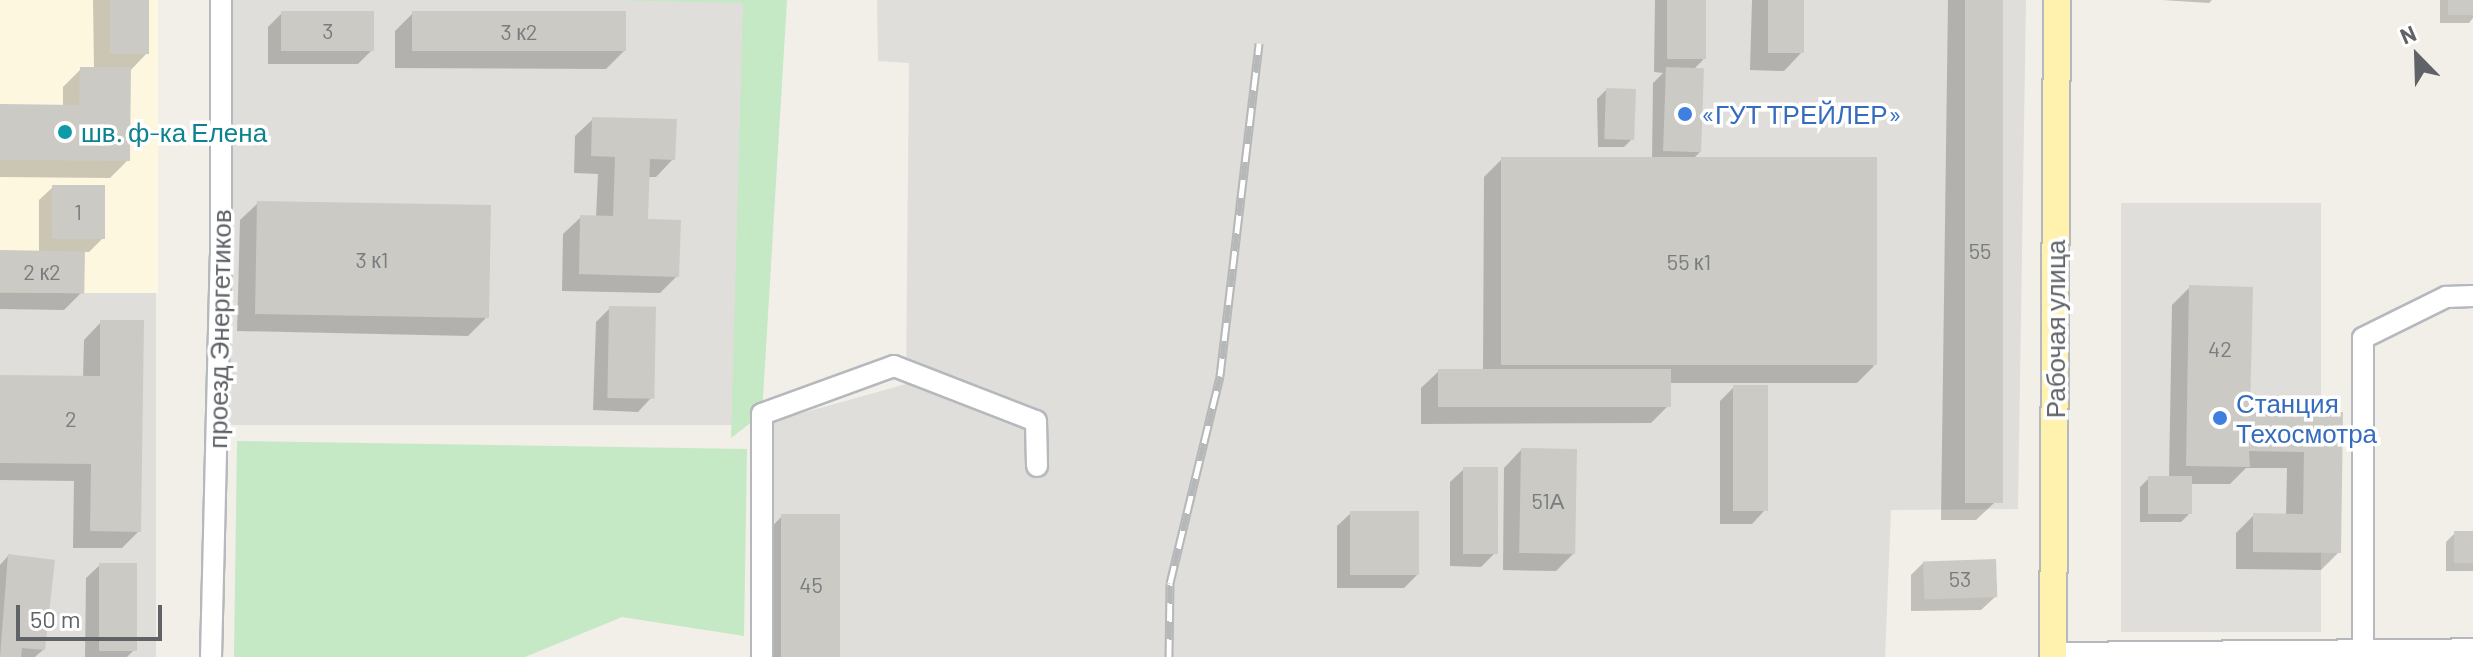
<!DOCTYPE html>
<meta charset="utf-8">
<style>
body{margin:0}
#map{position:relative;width:2473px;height:657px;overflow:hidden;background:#f1efe8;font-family:Barlow,sans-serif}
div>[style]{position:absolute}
.commercial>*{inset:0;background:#fef7e0;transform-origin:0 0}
.industrial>*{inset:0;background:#e0deda;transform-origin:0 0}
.green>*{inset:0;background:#c5e8c5}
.shadow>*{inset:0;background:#0003}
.building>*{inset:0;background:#cccac5;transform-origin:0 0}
.roads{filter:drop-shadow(2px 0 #b5b8bc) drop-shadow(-2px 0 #b5b8bc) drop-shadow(0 2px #b5b8bc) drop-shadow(0 -2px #b5b8bc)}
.minor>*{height:20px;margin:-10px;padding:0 10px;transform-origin:10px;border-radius:10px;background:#fff}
.major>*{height:26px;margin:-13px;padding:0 13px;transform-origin:13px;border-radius:13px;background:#fff2af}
.rail>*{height:9px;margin-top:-4.5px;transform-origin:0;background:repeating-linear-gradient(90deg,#fff 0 18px,#b6b7b8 0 36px);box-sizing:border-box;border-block:2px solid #b6b7b8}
.dots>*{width:22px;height:22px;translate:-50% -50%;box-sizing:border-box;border:4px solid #fff;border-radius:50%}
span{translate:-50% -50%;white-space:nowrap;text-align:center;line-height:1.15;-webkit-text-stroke:7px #fff;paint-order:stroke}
.number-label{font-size:22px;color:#7a7d7f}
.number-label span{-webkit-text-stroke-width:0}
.shop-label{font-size:26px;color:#366cbe}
.left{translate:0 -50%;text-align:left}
.culture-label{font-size:26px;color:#0d838f}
.street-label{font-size:26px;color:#5f6368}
.north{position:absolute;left:2377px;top:16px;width:80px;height:80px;-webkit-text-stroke:6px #fff;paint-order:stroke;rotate:337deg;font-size:22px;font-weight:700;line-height:32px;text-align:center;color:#5f6368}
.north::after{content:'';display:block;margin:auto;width:28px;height:36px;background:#5f6368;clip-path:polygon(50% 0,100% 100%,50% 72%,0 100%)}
.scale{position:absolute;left:16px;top:605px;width:146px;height:36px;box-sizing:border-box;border:4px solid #5f6368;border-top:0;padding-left:10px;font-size:24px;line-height:28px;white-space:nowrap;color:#5f6368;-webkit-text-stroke:6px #fff;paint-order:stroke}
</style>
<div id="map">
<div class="commercial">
<i style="left:0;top:0;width:158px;height:293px"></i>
</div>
<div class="industrial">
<i style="left:221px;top:0;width:522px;height:425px"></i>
<i style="clip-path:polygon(877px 0,2026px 0,2018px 509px,1891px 510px,1885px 657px,774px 657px,774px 421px,906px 384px,909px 63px,878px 61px)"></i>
<i style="left:2121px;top:203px;width:200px;height:429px"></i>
<i style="left:0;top:293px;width:156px;height:364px"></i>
</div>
<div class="green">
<i style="clip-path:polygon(607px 0,787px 0,762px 414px,731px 438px,743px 3px)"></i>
<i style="clip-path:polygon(237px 441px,747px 449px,744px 636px,622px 617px,525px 657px,234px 657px)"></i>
</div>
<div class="shadow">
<i style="clip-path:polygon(93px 0,147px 0,147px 53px,129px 72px,128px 160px,110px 178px,0 177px,0 106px,63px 106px,63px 87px,81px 69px,94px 69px)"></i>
<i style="clip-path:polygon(1655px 0,1704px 0,1703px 60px,1693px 70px,1700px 152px,1692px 160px,1874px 366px,1857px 383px,1669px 383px,1669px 405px,1651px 423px,1421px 424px,1421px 388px,1439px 371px,1483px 371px,1484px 177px,1502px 159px,1652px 160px,1653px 83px,1663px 73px,1654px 72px)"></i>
<i style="clip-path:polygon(1752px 0,1802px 0,1801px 53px,1784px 71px,1750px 70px)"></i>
<i style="clip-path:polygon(1948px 0,2001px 0,1994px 503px,1976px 520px,1941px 520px)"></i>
<i style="clip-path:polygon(2162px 0,2212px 0,2209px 3px)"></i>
<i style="clip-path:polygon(2440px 0,2473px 0,2473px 18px,2469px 23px,2440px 23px)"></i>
<i style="clip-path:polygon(282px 13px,372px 50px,358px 64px,268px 64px,268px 27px)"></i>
<i style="clip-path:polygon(413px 13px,624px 51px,606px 69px,395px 68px,395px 31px)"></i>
<i style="clip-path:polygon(1606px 90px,1633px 138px,1624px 147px,1598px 147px,1597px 99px)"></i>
<i style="clip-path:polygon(593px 119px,673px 159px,656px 177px,647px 177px,646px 221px,677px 276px,660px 293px,562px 291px,563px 234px,581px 217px,596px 217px,598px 174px,574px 173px,575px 136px)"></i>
<i style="clip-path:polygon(53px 187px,103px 238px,89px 252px,83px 252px,82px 292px,64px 310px,0 309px,0 252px,39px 253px,39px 200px)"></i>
<i style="clip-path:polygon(258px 203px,486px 318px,468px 336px,237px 331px,240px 220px)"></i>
<i style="clip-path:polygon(2190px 287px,2248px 413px,2341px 414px,2339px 552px,2321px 570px,2236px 569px,2236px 533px,2254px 515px,2286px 516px,2287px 468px,2246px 468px,2230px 484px,2190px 484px,2190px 513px,2181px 522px,2140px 522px,2140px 487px,2149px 478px,2169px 478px,2172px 305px)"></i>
<i style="clip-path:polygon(610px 308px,651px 398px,638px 412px,593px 410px,596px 322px)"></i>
<i style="clip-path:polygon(101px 322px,139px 531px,122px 548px,73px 548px,74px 481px,0 480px,0 377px,83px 378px,84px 340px)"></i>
<i style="clip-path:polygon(1734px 387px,1765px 510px,1752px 524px,1720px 524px,1720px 401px)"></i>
<i style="clip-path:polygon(1521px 450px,1574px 553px,1556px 571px,1503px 570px,1504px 468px)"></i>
<i style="clip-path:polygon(1464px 469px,1495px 553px,1481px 567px,1450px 566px,1450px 482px)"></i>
<i style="clip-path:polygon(1351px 513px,1417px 575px,1404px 588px,1337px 588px,1337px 526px)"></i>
<i style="clip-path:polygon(782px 516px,838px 657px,765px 657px,765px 534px)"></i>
<i style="clip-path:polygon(2455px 533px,2473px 533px,2473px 571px,2446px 571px,2446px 542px)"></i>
<i style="clip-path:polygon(8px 556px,44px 649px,35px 657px,0 657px,0 565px)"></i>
<i style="clip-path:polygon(1924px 562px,1995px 597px,1981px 610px,1911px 611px,1911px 575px)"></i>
<i style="clip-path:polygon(100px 565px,134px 650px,127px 657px,85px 657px,86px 578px)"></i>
</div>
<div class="building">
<i style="left:110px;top:0;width:39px;height:54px"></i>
<i style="left:1667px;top:0;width:39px;height:59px"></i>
<i style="left:1768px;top:0;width:36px;height:53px"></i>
<i style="left:1965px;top:0;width:38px;height:503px"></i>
<i style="left:2448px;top:0;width:25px;height:15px"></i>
<i style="left:281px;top:11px;width:93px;height:40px"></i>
<i style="left:412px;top:11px;width:214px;height:40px"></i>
<i style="clip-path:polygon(80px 67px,131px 67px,130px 161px,0 160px,0 104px,79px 105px)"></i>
<i style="left:1666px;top:67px;width:38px;height:84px;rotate:2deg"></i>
<i style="left:1606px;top:88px;width:30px;height:51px;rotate:2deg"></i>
<i style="clip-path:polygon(592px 117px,677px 119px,675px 160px,650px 159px,648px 219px,681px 220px,679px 277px,579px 274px,580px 215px,613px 216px,615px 157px,591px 156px)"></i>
<i style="left:1501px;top:157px;width:376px;height:208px"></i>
<i style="left:52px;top:185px;width:53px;height:54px"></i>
<i style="left:257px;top:201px;width:234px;height:113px;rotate:1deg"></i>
<i style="left:0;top:250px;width:85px;height:42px;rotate:1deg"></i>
<i style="clip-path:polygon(2189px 285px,2253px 287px,2250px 411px,2343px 412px,2341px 553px,2253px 552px,2253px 513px,2303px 514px,2304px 452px,2249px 451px,2250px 467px,2186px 466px)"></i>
<i style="left:609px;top:306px;width:47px;height:92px;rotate:1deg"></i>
<i style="clip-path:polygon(100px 320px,144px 320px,141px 532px,90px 531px,91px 464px,0 463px,0 375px,100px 376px)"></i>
<i style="left:1438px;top:369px;width:233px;height:38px"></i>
<i style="left:1733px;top:385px;width:35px;height:126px"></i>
<i style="left:1521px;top:448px;width:56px;height:105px;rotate:1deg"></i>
<i style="left:1463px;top:467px;width:35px;height:87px"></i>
<i style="left:2148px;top:476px;width:44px;height:38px"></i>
<i style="left:1350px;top:511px;width:69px;height:64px"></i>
<i style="left:781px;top:514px;width:59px;height:143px"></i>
<i style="left:2454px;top:531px;width:19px;height:32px"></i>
<i style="clip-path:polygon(8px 554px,55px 560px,45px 650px,22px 648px,21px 657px,0 657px)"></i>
<i style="left:1996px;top:559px;width:38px;height:73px;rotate:88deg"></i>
<i style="left:99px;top:563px;width:38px;height:88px"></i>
</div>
<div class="roads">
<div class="minor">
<i style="left:2363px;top:650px;width:312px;rotate:-90deg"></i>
<i style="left:2363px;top:338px;width:93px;rotate:-26.3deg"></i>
<i style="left:2446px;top:297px;width:27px;rotate:-2deg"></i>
<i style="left:2053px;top:653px;width:420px;rotate:-0.5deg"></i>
<i style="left:211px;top:657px;width:401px;rotate:-88.6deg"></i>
<i style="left:221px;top:256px;width:256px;rotate:-90deg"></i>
<i style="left:762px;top:657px;width:243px;rotate:-90deg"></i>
<i style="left:762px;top:414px;width:140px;rotate:-20deg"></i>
<i style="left:894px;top:366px;width:152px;rotate:21.2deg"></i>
<i style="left:1036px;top:421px;width:45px;rotate:88.7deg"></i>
</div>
<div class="major">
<i style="left:2053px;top:657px;width:657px;rotate:-89.65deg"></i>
</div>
</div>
<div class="rail">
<i style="left:1169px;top:657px;width:74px;rotate:-89.2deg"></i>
<i style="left:1170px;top:583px;width:213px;rotate:-76.4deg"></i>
<i style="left:1220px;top:376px;width:335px;rotate:-83.3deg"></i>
</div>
<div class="dots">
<i style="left:1685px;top:114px;background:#3f7fe0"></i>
<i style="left:65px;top:132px;background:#0f9aa8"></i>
<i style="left:2220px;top:418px;background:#3f7fe0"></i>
</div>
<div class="number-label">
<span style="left:328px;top:31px">3</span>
<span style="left:519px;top:32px">3 к2</span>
<span style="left:78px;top:212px">1</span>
<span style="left:1980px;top:251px">55</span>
<span style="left:372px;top:260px">3 к1</span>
<span style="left:1689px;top:262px">55 к1</span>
<span style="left:42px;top:272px">2 к2</span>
<span style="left:2220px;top:349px">42</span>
<span style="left:71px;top:419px">2</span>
<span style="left:1548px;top:501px">51А</span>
<span style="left:1960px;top:579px">53</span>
<span style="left:811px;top:585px">45</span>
</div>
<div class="shop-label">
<span class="left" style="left:1701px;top:114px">«ГУТ ТРЕЙЛЕР»</span>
<span class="left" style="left:2236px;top:418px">Станция<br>Техосмотра</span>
</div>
<div class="culture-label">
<span class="left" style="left:81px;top:132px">шв. ф-ка Елена</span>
</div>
<div class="street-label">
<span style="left:219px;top:329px;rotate:-89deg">проезд Энергетиков</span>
<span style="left:2055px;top:329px;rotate:-90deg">Рабочая улица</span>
</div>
<div class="north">N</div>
<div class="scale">50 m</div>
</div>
